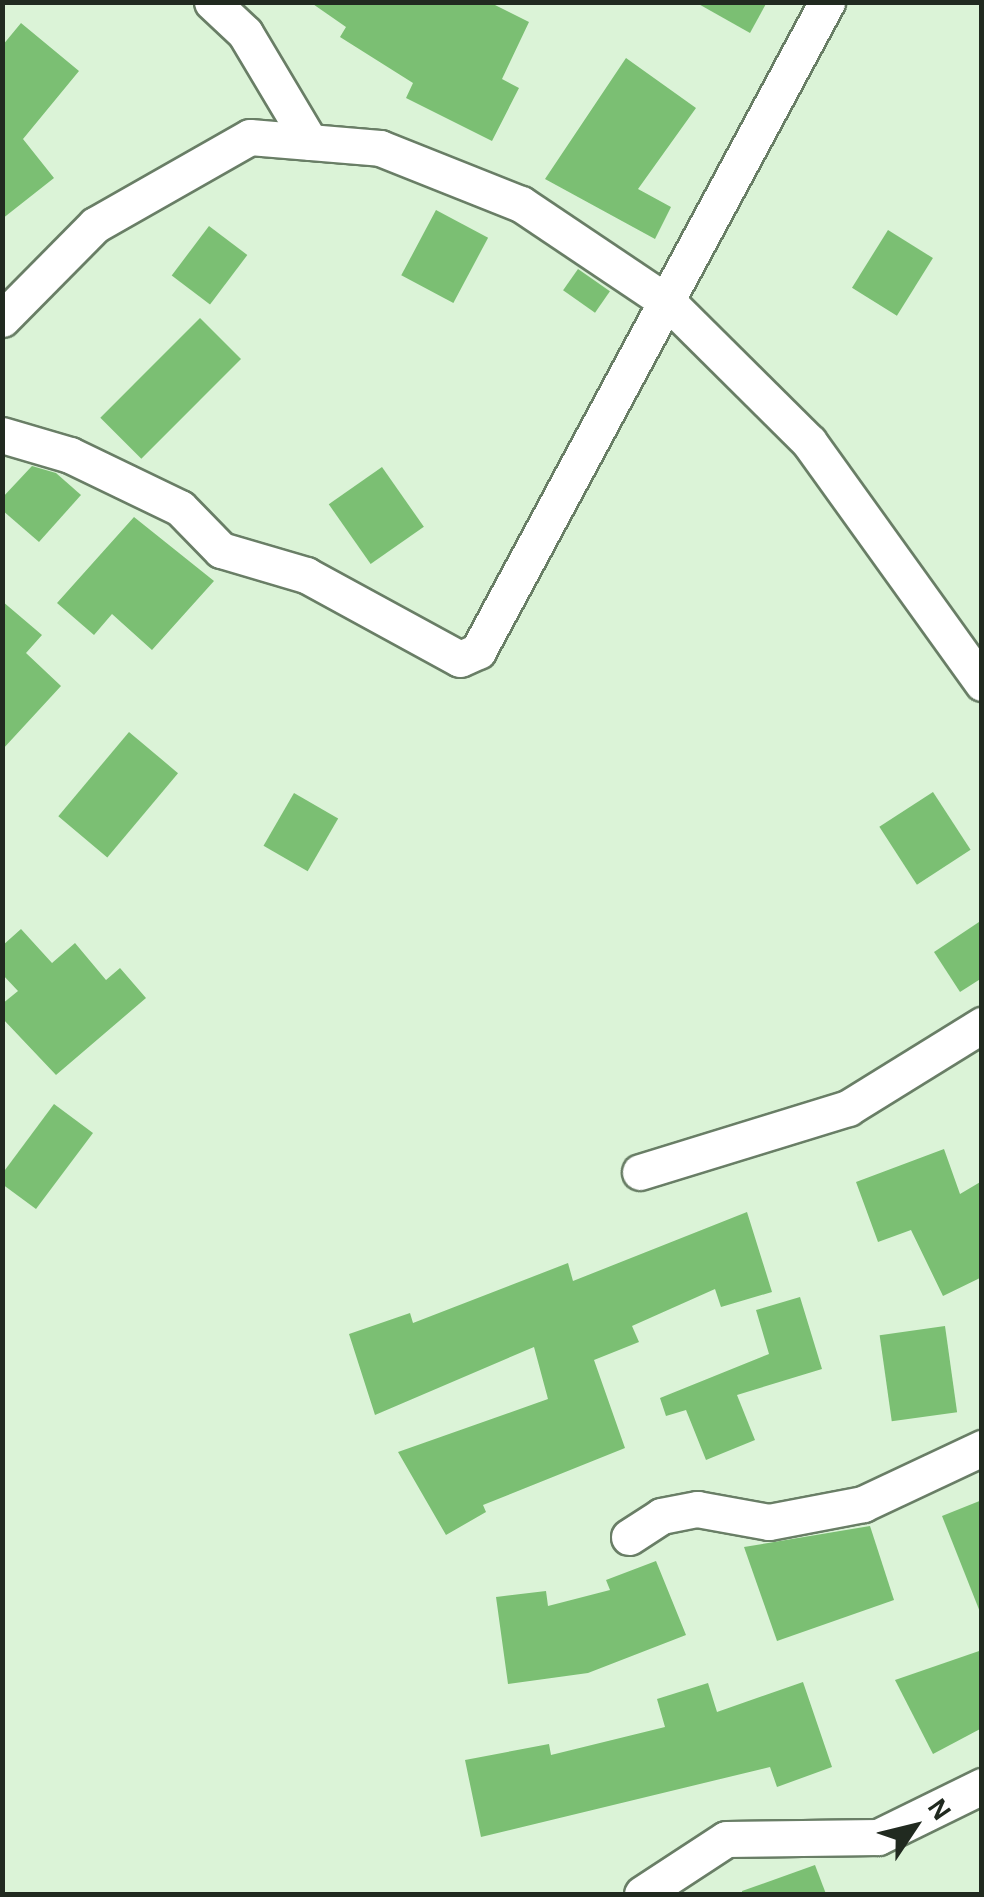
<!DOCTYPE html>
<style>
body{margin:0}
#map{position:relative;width:984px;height:1897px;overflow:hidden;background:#dbf3d7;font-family:"Alegreya Sans",sans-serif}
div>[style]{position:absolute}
.building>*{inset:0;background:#7bbf73;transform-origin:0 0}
.roads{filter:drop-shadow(2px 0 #697e66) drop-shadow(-2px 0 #697e66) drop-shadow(0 2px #697e66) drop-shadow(0 -2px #697e66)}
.minor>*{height:35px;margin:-17.5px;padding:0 17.5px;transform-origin:17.5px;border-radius:17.5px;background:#fff}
span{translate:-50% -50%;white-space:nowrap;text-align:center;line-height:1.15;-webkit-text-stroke:10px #fff;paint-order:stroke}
.frame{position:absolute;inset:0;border:5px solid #212a20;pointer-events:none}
.north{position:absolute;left:864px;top:1777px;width:100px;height:100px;-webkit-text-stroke:8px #fff;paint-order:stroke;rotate:55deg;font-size:28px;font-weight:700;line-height:40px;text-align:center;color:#212a20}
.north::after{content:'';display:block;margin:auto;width:35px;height:45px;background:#212a20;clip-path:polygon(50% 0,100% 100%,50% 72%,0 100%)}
</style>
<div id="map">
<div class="building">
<i style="clip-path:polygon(310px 2px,489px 2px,529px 22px,502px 79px,519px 88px,492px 141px,406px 98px,413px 83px,340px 37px,346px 27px)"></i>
<i style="clip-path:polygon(695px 2px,767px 2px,750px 33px)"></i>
<i style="clip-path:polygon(21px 23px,79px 71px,23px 139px,54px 178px,2px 219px,2px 46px)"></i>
<i style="clip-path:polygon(626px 58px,696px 108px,638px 189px,671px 207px,655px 239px,545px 179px)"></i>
<i style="left:436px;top:210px;width:59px;height:74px;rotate:28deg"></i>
<i style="left:209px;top:226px;width:48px;height:62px;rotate:37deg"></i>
<i style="left:888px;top:230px;width:53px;height:68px;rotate:32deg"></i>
<i style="left:578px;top:269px;width:39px;height:26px;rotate:35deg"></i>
<i style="left:200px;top:318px;width:58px;height:141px;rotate:45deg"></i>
<i style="clip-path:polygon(32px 466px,56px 473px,81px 495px,39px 542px,2px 510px,2px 498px)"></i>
<i style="left:382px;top:467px;width:73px;height:65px;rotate:55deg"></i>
<i style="clip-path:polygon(134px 517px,214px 581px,152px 650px,112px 614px,94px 635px,57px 603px)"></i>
<i style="clip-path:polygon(2px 601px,42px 635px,26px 653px,61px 686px,2px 750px)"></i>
<i style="left:129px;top:732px;width:64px;height:110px;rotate:40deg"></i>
<i style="left:933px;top:792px;width:69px;height:64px;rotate:57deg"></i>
<i style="left:294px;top:793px;width:51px;height:61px;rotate:30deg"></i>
<i style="clip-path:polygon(982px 920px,982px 978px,960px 992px,934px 952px)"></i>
<i style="clip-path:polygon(21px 929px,52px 963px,75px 943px,106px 980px,120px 968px,146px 998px,56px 1075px,2px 1018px,2px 1004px,18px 991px,2px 974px,2px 946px)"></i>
<i style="clip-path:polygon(54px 1104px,93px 1133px,36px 1209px,2px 1184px,2px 1174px)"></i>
<i style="clip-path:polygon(944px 1149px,960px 1194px,982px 1181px,982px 1277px,943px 1296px,911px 1230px,878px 1242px,856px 1182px)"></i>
<i style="clip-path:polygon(747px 1212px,772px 1292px,721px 1307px,715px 1289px,632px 1326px,639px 1342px,594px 1360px,625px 1448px,483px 1505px,486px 1512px,446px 1535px,398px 1452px,548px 1399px,534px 1347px,375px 1415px,349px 1334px,410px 1313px,413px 1323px,568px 1263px,573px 1281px)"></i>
<i style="clip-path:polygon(800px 1297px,822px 1369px,737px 1395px,755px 1440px,706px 1460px,686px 1410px,666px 1416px,660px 1398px,769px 1354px,756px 1310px)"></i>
<i style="left:945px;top:1326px;width:87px;height:66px;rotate:82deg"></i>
<i style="clip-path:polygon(982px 1500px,982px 1612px,980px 1612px,942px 1516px)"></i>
<i style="clip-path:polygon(870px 1526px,894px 1600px,777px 1641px,744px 1547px)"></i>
<i style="clip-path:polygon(656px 1561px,686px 1635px,588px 1673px,508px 1684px,496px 1597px,546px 1591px,548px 1606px,610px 1590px,606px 1580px)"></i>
<i style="clip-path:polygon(982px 1650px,982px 1728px,933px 1754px,895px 1680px)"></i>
<i style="clip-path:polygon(803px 1682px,832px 1767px,777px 1787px,770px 1767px,481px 1837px,465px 1760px,549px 1744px,551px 1755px,665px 1727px,657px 1699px,708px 1683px,717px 1712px)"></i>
<i style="clip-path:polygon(815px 1865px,826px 1894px,742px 1894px,742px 1891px)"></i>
</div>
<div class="roads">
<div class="minor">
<i style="left:212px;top:2px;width:45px;rotate:43.2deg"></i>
<i style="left:245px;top:33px;width:127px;rotate:59.2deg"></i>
<i style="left:2px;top:319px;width:132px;rotate:-45.3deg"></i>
<i style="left:95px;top:225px;width:178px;rotate:-29.6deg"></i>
<i style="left:250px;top:137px;width:130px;rotate:4.8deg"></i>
<i style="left:380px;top:148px;width:152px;rotate:21.7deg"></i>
<i style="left:521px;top:204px;width:179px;rotate:33.9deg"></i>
<i style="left:670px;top:304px;width:196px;rotate:44.8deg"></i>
<i style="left:809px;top:442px;width:297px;rotate:54.3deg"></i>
<i style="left:2px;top:435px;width:71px;rotate:16.4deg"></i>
<i style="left:70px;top:455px;width:122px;rotate:25.7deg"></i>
<i style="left:180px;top:508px;width:59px;rotate:45.7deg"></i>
<i style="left:221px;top:550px;width:89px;rotate:16.4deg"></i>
<i style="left:306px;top:575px;width:175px;rotate:28.6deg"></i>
<i style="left:460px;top:659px;width:20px;rotate:-24deg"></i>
<i style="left:478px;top:651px;width:737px;rotate:-61.73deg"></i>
<i style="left:640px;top:1172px;width:218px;rotate:-17.1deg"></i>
<i style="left:848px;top:1108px;width:158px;rotate:-31.8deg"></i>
<i style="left:629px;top:1537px;width:38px;rotate:-33deg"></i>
<i style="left:661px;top:1516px;width:37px;rotate:-11deg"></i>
<i style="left:697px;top:1509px;width:73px;rotate:10.2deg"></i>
<i style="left:769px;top:1522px;width:96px;rotate:-10.8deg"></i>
<i style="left:863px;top:1504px;width:132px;rotate:-25.2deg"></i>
<i style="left:642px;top:1894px;width:100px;rotate:-33.2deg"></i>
<i style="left:726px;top:1839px;width:152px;rotate:-0.8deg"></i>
<i style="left:878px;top:1837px;width:116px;rotate:-26.1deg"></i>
</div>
</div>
<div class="frame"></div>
<div class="north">N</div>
</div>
